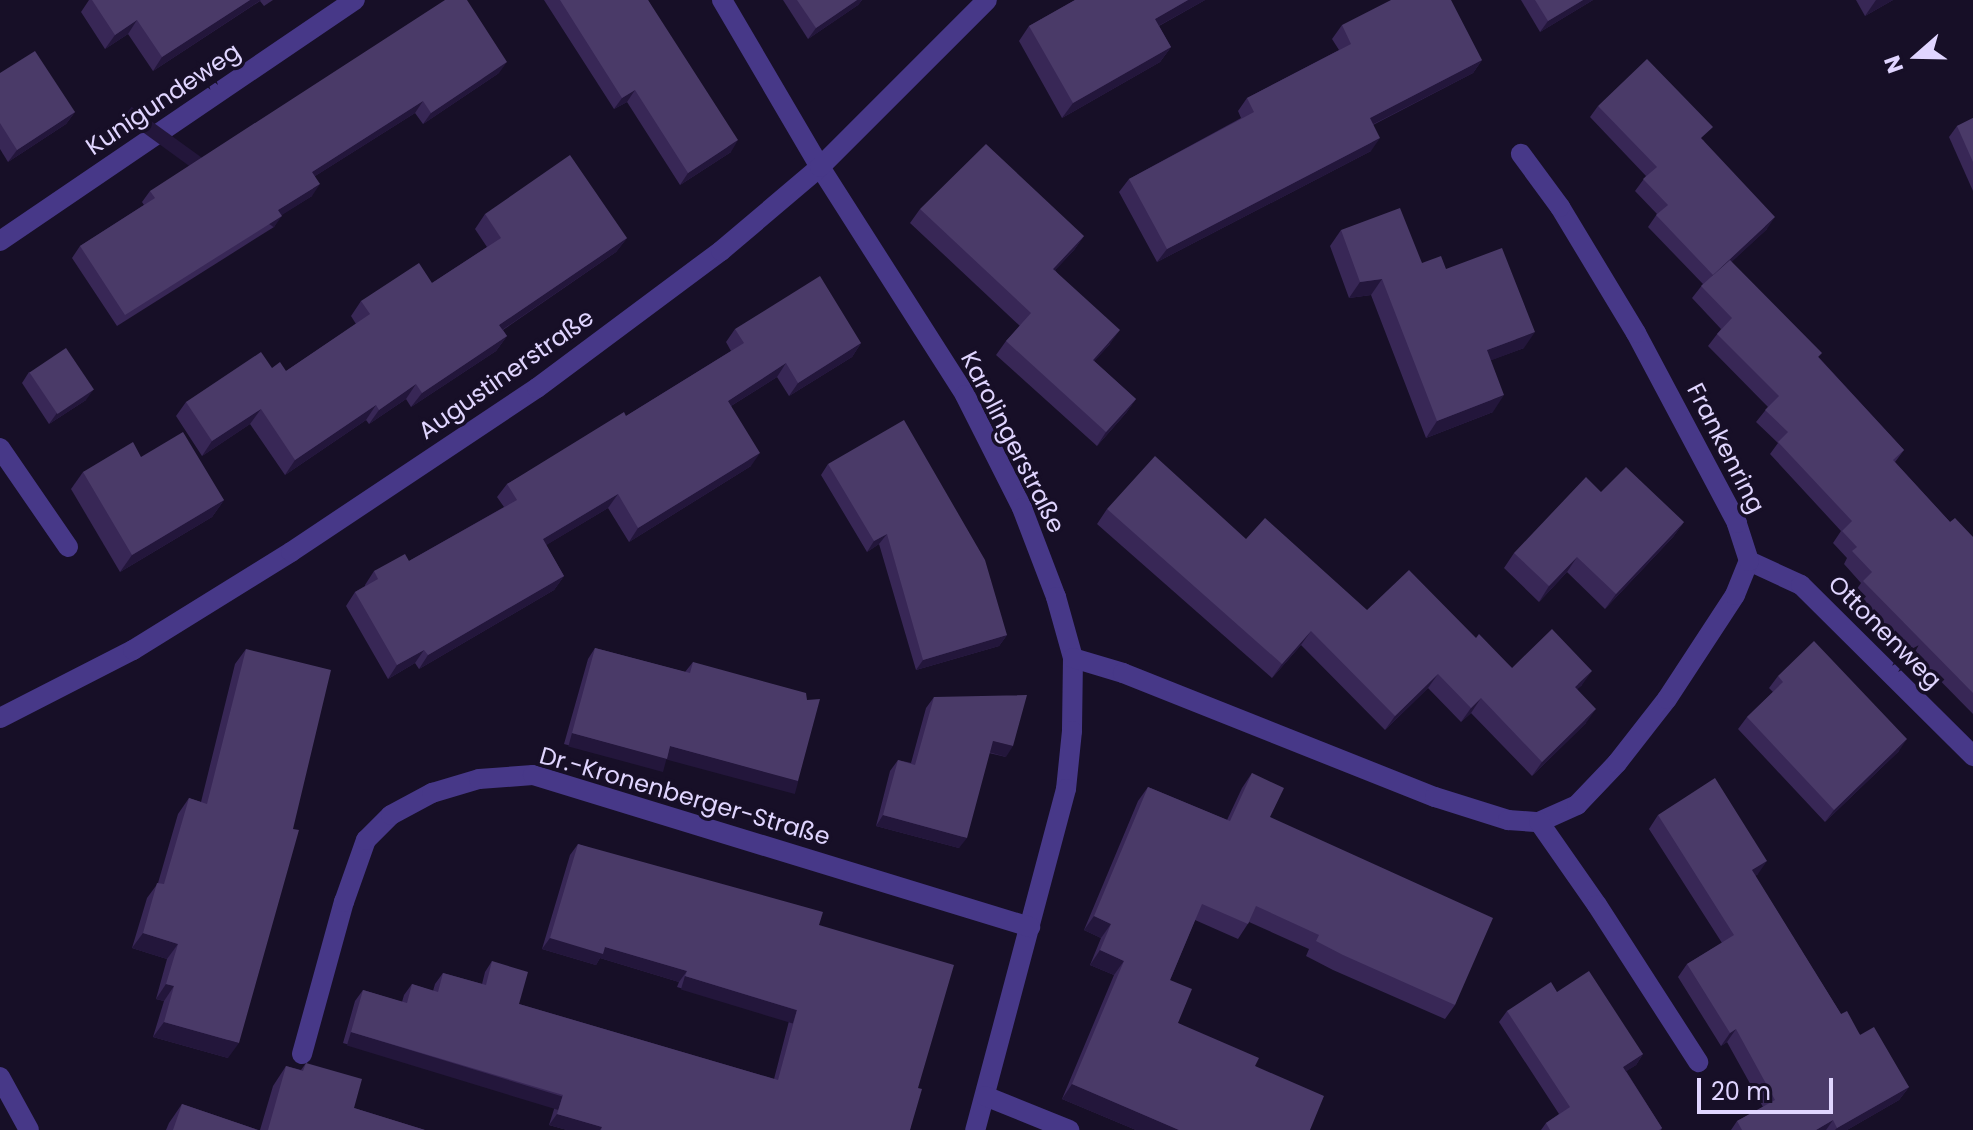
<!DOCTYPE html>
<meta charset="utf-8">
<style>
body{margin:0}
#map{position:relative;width:1973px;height:1130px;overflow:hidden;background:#170f27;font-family:Poppins,sans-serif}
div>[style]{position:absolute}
.minor>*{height:20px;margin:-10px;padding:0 10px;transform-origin:10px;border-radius:10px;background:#473888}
.wall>*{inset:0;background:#382756}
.shaded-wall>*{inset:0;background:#23163b;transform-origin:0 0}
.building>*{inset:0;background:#4a3a68;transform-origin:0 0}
span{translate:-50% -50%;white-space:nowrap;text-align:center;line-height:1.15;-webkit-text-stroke:7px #170f27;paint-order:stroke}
.street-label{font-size:24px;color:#e0d5ff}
.north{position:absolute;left:1877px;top:16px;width:80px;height:80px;-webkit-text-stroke:6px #170f27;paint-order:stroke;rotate:250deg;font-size:22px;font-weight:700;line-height:32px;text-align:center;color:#e0d5ff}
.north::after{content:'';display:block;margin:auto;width:28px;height:36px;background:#e0d5ff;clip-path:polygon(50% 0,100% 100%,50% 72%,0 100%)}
.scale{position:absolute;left:1697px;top:1078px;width:136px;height:36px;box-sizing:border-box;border:4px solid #e0d5ff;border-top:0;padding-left:10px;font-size:24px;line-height:28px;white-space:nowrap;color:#e0d5ff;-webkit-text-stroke:6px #170f27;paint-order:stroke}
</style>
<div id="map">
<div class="minor">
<i style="left:722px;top:0;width:194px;rotate:59.6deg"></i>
<i style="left:820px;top:167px;width:270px;rotate:57.5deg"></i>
<i style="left:965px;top:395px;width:127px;rotate:63.2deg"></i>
<i style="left:1022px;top:508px;width:95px;rotate:69.1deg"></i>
<i style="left:1056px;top:597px;width:63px;rotate:74.4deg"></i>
<i style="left:1073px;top:658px;width:73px;rotate:90.8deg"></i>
<i style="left:1072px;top:731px;width:58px;rotate:95.9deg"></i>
<i style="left:1066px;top:789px;width:353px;rotate:104.9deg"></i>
<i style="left:0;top:241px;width:429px;rotate:-34.2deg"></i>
<i style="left:0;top:448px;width:120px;rotate:55.5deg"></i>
<i style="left:1749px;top:561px;width:57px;rotate:24.8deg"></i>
<i style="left:1801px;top:585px;width:243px;rotate:44.8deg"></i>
<i style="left:1073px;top:658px;width:52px;rotate:16.7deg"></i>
<i style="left:1123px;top:673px;width:336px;rotate:21.7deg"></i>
<i style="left:1435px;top:797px;width:77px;rotate:17.5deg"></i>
<i style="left:1508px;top:820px;width:31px;rotate:4deg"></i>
<i style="left:1539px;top:822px;width:42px;rotate:-24.1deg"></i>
<i style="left:1577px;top:805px;width:58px;rotate:-46.4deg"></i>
<i style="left:1617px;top:763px;width:81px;rotate:-52deg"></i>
<i style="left:1667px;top:699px;width:124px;rotate:-56.8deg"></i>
<i style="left:1735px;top:595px;width:37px;rotate:-68deg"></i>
<i style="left:1749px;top:561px;width:40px;rotate:-108deg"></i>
<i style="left:1737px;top:523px;width:215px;rotate:-118deg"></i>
<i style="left:1636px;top:333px;width:147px;rotate:-121.1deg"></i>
<i style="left:1560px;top:207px;width:66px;rotate:-126.3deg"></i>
<i style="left:0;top:718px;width:149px;rotate:-27.1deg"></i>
<i style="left:133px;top:650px;width:186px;rotate:-31.8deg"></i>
<i style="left:291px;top:552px;width:296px;rotate:-33.7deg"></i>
<i style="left:537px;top:388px;width:229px;rotate:-36.7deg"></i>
<i style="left:721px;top:251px;width:130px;rotate:-40.3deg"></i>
<i style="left:820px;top:167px;width:236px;rotate:-45deg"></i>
<i style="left:1539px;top:822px;width:101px;rotate:55.1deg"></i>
<i style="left:1597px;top:905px;width:187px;rotate:57.2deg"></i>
<i style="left:302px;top:1054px;width:158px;rotate:-74.6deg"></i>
<i style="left:344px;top:902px;width:66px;rotate:-70.5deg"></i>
<i style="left:366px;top:840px;width:35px;rotate:-45deg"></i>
<i style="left:391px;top:815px;width:47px;rotate:-28.2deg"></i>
<i style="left:432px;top:793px;width:49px;rotate:-16.6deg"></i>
<i style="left:479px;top:779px;width:54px;rotate:-4.2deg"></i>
<i style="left:533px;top:775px;width:520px;rotate:17.01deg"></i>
<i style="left:0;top:1077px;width:60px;rotate:61.3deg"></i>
<i style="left:985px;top:1096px;width:91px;rotate:22deg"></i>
</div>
<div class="wall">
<i style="clip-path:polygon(89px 0,273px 0,264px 6px,260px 1px,153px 71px,128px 34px,105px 49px,81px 12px)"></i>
<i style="clip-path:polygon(544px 0,648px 0,731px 152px,680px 185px,627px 102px,614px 109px)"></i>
<i style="clip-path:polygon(783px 0,862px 0,858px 5px,808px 39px)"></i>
<i style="clip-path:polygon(1075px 0,1205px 0,1159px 26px,1171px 47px,1160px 62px,1062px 118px,1019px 41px,1029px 26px)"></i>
<i style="clip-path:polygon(1521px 0,1593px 0,1540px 32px)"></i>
<i style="clip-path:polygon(1856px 0,1893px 0,1865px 16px)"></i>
<i style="clip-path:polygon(1342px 25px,1482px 60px,1473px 73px,1373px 125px,1371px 151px,1157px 262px,1119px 192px,1129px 179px,1241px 118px,1238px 111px,1247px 98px,1339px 50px,1332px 39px)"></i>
<i style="clip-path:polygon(0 73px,75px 112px,66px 124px,8px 162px,0 149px)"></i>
<i style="clip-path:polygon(499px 73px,423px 124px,415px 113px,315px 176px,312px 196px,281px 215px,274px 227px,117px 326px,72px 258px,80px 246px,144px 205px,142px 202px,150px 191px)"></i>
<i style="clip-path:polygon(1598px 106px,1703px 140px,1767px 229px,1731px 262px,1904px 450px,1895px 462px,1950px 522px,1973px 537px,1973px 714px,1854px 593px,1861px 583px,1844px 564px,1847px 558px,1833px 543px,1841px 531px,1770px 454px,1778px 443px,1756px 422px,1768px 407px,1708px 346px,1721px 329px,1692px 298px,1703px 284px,1648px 227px,1657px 214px,1635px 191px,1646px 176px,1590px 117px)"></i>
<i style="clip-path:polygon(1973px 118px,1973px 191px,1949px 137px,1957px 126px)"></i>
<i style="clip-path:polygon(920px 209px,1084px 236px,1074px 250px,1055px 270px,1110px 344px,1094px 361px,1136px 399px,1126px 413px,1097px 446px,996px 355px,1006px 341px,1020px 326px,910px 223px)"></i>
<i style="clip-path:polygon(485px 214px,627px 238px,616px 252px,503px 330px,507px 336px,496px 351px,411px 407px,406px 399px,369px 424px,366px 420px,285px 475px,250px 424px,202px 456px,176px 416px,186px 402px,272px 368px,286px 371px,356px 324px,351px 316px,361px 301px,432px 283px,487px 247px,475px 229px)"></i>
<i style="clip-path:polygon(1341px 230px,1422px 263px,1446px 269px,1524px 348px,1491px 360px,1493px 412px,1426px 438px,1371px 295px,1349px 298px,1330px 246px)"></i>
<i style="clip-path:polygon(735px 329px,861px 343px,852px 357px,789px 396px,777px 377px,731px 406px,751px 466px,629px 542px,608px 508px,546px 545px,564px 576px,554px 590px,419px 669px,415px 663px,388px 679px,346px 606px,355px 592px,365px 586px,365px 585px,374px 571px,409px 561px,504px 507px,497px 497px,507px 484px,626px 416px,731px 351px,726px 342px)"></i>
<i style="clip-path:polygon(29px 372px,86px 400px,49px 424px,22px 383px)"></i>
<i style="clip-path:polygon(141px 457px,224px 500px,212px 517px,120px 572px,71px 489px,83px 472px)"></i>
<i style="clip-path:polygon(828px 464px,1007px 635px,999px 646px,916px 670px,879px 544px,867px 552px,821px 475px)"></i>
<i style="clip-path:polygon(1107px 509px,1246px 539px,1367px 610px,1476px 638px,1512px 668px,1582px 685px,1577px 689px,1586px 723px,1532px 776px,1471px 713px,1461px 722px,1428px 688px,1385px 730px,1301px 645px,1272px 678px,1097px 524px)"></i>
<i style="clip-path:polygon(1684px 522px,1673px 537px,1605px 609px,1567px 572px,1539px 602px,1504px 568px,1514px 553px)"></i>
<i style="clip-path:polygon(595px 648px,685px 672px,693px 662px,798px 781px,790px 792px,667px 758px,659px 770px,564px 744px,588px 659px)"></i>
<i style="clip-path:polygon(246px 649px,228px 1058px,153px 1037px,164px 1001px,156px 999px,167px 959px,132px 948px,147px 898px,158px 883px,178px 814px,189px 798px,201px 802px,235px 664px)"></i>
<i style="clip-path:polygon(1778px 676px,1899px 751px,1825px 822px,1738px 729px,1747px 717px,1773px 692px,1769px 688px)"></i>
<i style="clip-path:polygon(934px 697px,1006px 757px,989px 753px,959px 848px,876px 826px,890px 771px,898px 760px,911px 763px,926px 708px)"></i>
<i style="clip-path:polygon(1252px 773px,1270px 817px,1455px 1005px,1445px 1019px,1333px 970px,1306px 956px,1309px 949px,1249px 922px,1238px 939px,1195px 920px,1170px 980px,1178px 1023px,1255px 1066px,1310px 1130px,1136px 1130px,1062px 1099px,1114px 975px,1090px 965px,1101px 938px,1084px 930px,1138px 801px,1148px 787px,1227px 820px,1242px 788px)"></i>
<i style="clip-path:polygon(1658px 815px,1758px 874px,1755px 876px,1841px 1014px,1909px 1087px,1899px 1100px,1847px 1130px,1731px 1130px,1737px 1121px,1763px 1107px,1727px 1042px,1721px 1046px,1678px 977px,1687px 964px,1722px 943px,1649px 829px)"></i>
<i style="clip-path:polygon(578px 844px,819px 925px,918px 1088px,910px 1130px,567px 1130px,549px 1125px,555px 1106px,343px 1043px,355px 1001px,363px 990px,402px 1002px,404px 995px,412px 984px,433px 991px,435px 984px,443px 973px,482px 984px,485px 972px,492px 961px,519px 1004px,774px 1079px,789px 1021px,677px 987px,679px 982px,600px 958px,596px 965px,542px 949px,570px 855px)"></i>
<i style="clip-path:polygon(1557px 992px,1643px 1054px,1636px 1065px,1626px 1071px,1662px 1128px,1661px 1130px,1541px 1130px,1546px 1123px,1559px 1114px,1499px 1022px,1507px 1011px)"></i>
<i style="clip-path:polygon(306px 1063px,354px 1108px,425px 1130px,260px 1130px,273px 1086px,286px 1066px,301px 1070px)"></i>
<i style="clip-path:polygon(182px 1104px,258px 1130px,166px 1130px,169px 1123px)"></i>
</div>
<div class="shaded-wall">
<i style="clip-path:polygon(250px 0,261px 0,153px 71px,162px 57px)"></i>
<i style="clip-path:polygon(857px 0,862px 0,858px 5px,808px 39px,816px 28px)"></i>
<i style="clip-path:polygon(1188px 0,1205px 0,1144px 34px,1155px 19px)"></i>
<i style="clip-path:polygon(1583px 0,1593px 0,1540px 32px,1548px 21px)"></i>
<i style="clip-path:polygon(1876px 0,1893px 0,1865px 16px)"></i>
<i style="clip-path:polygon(137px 20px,128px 34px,105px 49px,115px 35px)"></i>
<i style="clip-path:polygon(1171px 47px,1160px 62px,1062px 118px,1073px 103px)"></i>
<i style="clip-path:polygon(1482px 60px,1473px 73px,1360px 131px,1370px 118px)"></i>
<i style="clip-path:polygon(507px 62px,499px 73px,423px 124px,431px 113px)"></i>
<i style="clip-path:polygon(635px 90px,627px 102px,614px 109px,622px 98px)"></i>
<i style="clip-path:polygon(423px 101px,415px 113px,304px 183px,312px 172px)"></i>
<i style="clip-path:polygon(75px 112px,66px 124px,8px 162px,17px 150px)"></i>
<i style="clip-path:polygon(1380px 138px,1371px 151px,1157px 262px,1167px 249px)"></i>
<i style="clip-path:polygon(738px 140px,731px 152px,680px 185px,688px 173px)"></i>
<i style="clip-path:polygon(320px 184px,312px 196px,271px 222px,278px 210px)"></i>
<i style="left:282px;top:216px;width:14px;height:186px;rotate:126deg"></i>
<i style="clip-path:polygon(1775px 217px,1767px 229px,1705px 287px,1713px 275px)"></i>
<i style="clip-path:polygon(1084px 236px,1074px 250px,1043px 283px,1053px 269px)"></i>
<i style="clip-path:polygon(627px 238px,616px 252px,489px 339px,499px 325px)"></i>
<i style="clip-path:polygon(1382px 279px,1371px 295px,1349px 298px,1360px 282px)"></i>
<i style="clip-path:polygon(1120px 330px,1110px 344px,1083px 374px,1093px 360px)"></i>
<i style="clip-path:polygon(1535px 332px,1524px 348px,1476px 366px,1487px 350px)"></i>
<i style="clip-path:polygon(507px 336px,496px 351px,411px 407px,422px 393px)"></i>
<i style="clip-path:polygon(861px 343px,852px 357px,789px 396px,798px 383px)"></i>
<i style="clip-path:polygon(786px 363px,777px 377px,718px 414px,728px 401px)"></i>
<i style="clip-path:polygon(416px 384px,406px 399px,369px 424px,379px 410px)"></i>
<i style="clip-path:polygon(94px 389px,86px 400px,49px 424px,57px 413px)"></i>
<i style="clip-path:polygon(1504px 395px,1493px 412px,1426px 438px,1437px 421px)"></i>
<i style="clip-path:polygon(1136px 399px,1126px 413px,1097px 446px,1106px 432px)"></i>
<i style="clip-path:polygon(376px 405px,366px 420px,285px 475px,295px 460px)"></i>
<i style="clip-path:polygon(261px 409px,250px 424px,202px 456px,212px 441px)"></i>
<i style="clip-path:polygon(760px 453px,751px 466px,629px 542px,638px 528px)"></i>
<i style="clip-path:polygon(618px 494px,608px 508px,533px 553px,543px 539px)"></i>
<i style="clip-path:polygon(224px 500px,212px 517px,120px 572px,132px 555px)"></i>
<i style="clip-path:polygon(1684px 522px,1673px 537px,1605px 609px,1616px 594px)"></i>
<i style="clip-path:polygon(887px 534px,879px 544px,867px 552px,874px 541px)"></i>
<i style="clip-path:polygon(1577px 557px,1567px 572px,1539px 602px,1549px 586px)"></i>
<i style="clip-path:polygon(564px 576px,554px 590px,419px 669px,428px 655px)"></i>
<i style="clip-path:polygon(1311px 631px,1301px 645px,1272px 678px,1282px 664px)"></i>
<i style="clip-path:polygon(1007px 635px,999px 646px,916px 670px,923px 660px)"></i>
<i style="clip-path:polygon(424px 650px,415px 663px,388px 679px,397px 665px)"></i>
<i style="clip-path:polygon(1592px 671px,1582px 685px,1565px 701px,1575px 687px)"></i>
<i style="clip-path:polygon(1438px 674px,1428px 688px,1385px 730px,1395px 716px)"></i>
<i style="clip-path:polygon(1481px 698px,1471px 713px,1461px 722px,1471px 708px)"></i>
<i style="clip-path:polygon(1596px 709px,1586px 723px,1532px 776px,1542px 762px)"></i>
<i style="left:572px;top:733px;width:98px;height:14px;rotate:15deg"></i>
<i style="clip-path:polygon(1907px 739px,1899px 751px,1825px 822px,1834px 810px)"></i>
<i style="clip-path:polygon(993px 741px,1013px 746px,1006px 757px,985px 751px)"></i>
<i style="left:670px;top:746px;width:133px;height:14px;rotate:15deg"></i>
<i style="clip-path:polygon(883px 815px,967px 838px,959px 848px,876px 826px)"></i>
<i style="clip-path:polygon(1767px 861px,1758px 874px,1743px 884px,1752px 870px)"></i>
<i style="clip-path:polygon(1094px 916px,1111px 924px,1101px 938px,1084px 930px)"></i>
<i style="clip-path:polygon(143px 933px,178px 944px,167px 959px,132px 948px)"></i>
<i style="clip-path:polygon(550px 938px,605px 947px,687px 971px,679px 982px,600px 958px,596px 965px,542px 949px)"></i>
<i style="clip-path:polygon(1100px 950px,1124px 961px,1114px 975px,1090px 965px)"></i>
<i style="left:685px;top:976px;width:117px;height:14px;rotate:17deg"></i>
<i style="clip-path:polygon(166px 984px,174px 986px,164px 1001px,156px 999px)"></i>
<i style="clip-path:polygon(164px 1022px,239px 1043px,228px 1058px,153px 1037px)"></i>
<i style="clip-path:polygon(1736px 1029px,1727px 1042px,1721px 1046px,1730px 1033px)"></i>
<i style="left:351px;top:1032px;width:221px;height:14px;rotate:17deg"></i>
<i style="clip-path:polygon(1643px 1054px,1636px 1065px,1616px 1078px,1623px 1067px)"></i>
<i style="clip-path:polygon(1072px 1084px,1179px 1130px,1136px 1130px,1062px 1099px)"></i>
<i style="clip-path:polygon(1909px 1087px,1899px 1100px,1847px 1130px,1835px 1130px,1837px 1128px)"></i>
<i style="clip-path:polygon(557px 1114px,602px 1127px,600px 1130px,567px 1130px,549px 1125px)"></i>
<i style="clip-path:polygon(1833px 1120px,1826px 1130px,1816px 1130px)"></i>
</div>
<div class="building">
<i style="clip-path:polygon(92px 0,250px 0,162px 57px,137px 20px,115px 35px)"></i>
<i style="clip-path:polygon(445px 0,467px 0,507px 62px,431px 113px,423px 101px,312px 172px,320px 184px,278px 210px,282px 216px,125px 315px,80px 246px,155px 198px,150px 191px)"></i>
<i style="clip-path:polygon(560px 0,648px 0,738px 140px,688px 173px,635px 90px,622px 98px)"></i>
<i style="clip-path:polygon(797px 0,857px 0,816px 28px)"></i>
<i style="clip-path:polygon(1075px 0,1188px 0,1155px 19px,1171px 47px,1073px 103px,1029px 26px)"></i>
<i style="clip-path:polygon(1391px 0,1451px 0,1482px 60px,1370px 118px,1380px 138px,1167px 249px,1129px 179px,1254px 112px,1247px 98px,1351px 44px,1342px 25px)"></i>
<i style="clip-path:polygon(1535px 0,1583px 0,1548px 21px)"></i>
<i style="clip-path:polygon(35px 51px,75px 112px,17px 150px,0 123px,0 73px)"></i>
<i style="clip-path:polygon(1647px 59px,1713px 127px,1701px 138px,1775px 217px,1713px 275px,1656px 215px,1668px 205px,1643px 179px,1657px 167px,1598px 106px)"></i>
<i style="clip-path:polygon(1973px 118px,1973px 162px,1957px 126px)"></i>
<i style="clip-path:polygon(986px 144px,1084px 236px,1053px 269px,1120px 330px,1093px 360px,1136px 399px,1106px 432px,1006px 341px,1031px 313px,920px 209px)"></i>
<i style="clip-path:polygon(570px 155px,627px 238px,499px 325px,507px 336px,422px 393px,416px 384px,379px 410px,376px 405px,295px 460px,261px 409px,212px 441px,186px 402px,261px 352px,272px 368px,280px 362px,286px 371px,370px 314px,361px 301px,419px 263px,432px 283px,501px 238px,485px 214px)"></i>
<i style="clip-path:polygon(1400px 208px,1422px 263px,1441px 256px,1446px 269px,1502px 248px,1535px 332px,1487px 350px,1504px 395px,1437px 421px,1382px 279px,1360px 282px,1341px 230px)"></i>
<i style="clip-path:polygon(1730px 260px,1822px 353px,1818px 357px,1904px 450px,1893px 460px,1950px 522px,1955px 518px,1973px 537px,1973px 693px,1863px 581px,1872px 572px,1852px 551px,1857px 547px,1842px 531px,1852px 521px,1778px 442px,1788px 432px,1765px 410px,1779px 396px,1717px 334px,1732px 318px,1701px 286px)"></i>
<i style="clip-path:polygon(820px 276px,861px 343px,798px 383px,786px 363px,728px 401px,760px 453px,638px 528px,618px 494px,543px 539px,564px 576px,428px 655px,424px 650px,397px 665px,355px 592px,378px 579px,374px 571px,405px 554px,409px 561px,517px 500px,507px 484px,624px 412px,626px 416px,744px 343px,735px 329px)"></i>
<i style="left:66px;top:348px;width:50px;height:44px;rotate:56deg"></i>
<i style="clip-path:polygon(904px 420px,985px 560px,1007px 635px,923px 660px,887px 534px,874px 541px,828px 464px)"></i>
<i style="clip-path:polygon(183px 432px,224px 500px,132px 555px,83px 472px,133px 442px,141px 457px)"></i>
<i style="clip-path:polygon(1155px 456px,1246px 539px,1265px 518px,1367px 610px,1409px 570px,1476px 638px,1479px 634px,1512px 668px,1552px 629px,1592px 671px,1575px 687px,1596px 709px,1542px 762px,1481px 698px,1471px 708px,1438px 674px,1395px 716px,1311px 631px,1282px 664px,1107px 509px)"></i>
<i style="clip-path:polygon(1626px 467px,1684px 522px,1616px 594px,1577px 557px,1549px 586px,1514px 553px,1586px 477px,1601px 492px)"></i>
<i style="clip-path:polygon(1814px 641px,1907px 739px,1834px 810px,1747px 717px,1783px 682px,1778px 676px)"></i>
<i style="clip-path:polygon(595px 648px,690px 673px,693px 662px,806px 693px,807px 700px,820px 699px,798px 781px,670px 746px,667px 759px,572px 733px)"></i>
<i style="clip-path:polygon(246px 649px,331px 670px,293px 829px,299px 830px,239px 1043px,164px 1022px,174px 986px,166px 984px,178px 944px,143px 933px,157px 883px,164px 884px,189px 798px,207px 804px)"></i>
<i style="clip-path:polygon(1027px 695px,1013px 746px,993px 741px,967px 838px,883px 815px,898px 760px,915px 765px,934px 697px)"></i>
<i style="clip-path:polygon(1252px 773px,1284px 788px,1270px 817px,1493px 918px,1455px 1005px,1343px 955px,1316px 941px,1319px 935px,1256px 906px,1248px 924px,1202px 904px,1170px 980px,1192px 989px,1178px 1023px,1259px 1058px,1255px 1066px,1324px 1096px,1310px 1130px,1179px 1130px,1072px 1084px,1124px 961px,1100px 950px,1111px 924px,1094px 916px,1148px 787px,1230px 821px)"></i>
<i style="clip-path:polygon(1715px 778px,1767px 861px,1752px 870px,1841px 1014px,1847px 1011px,1860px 1035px,1874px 1027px,1909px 1087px,1837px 1128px,1833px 1120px,1816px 1130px,1742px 1130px,1737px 1121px,1775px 1100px,1736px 1029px,1730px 1033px,1687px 964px,1734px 935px,1658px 815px)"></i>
<i style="clip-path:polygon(578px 844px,823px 912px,819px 925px,954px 965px,918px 1088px,922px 1089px,910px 1130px,601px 1130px,602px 1127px,557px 1114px,563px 1095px,351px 1032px,363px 990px,407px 1003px,412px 984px,438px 992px,443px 973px,486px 985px,492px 961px,528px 972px,519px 1004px,778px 1080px,797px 1010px,685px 976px,687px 971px,605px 947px,603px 954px,550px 938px)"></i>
<i style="clip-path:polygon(1589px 971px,1643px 1054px,1623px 1067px,1662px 1128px,1659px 1130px,1550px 1130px,1546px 1123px,1570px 1107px,1507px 1011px,1551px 982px,1557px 992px)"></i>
<i style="clip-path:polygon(306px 1063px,362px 1079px,354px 1108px,425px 1130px,268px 1130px,286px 1066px,303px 1071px)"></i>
<i style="clip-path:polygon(182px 1104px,258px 1130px,173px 1130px)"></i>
</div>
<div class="street-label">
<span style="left:163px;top:99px;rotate:-34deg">Kunigundeweg</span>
<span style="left:506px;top:374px;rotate:-35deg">Augustinerstraße</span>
<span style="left:1013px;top:442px;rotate:63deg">Karolingerstraße</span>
<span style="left:1726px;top:448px;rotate:63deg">Frankenring</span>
<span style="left:1885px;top:632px;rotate:45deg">Ottonenweg</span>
<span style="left:685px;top:796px;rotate:16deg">Dr.-Kronenberger-Straße</span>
</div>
<div class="north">N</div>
<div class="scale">20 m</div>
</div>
